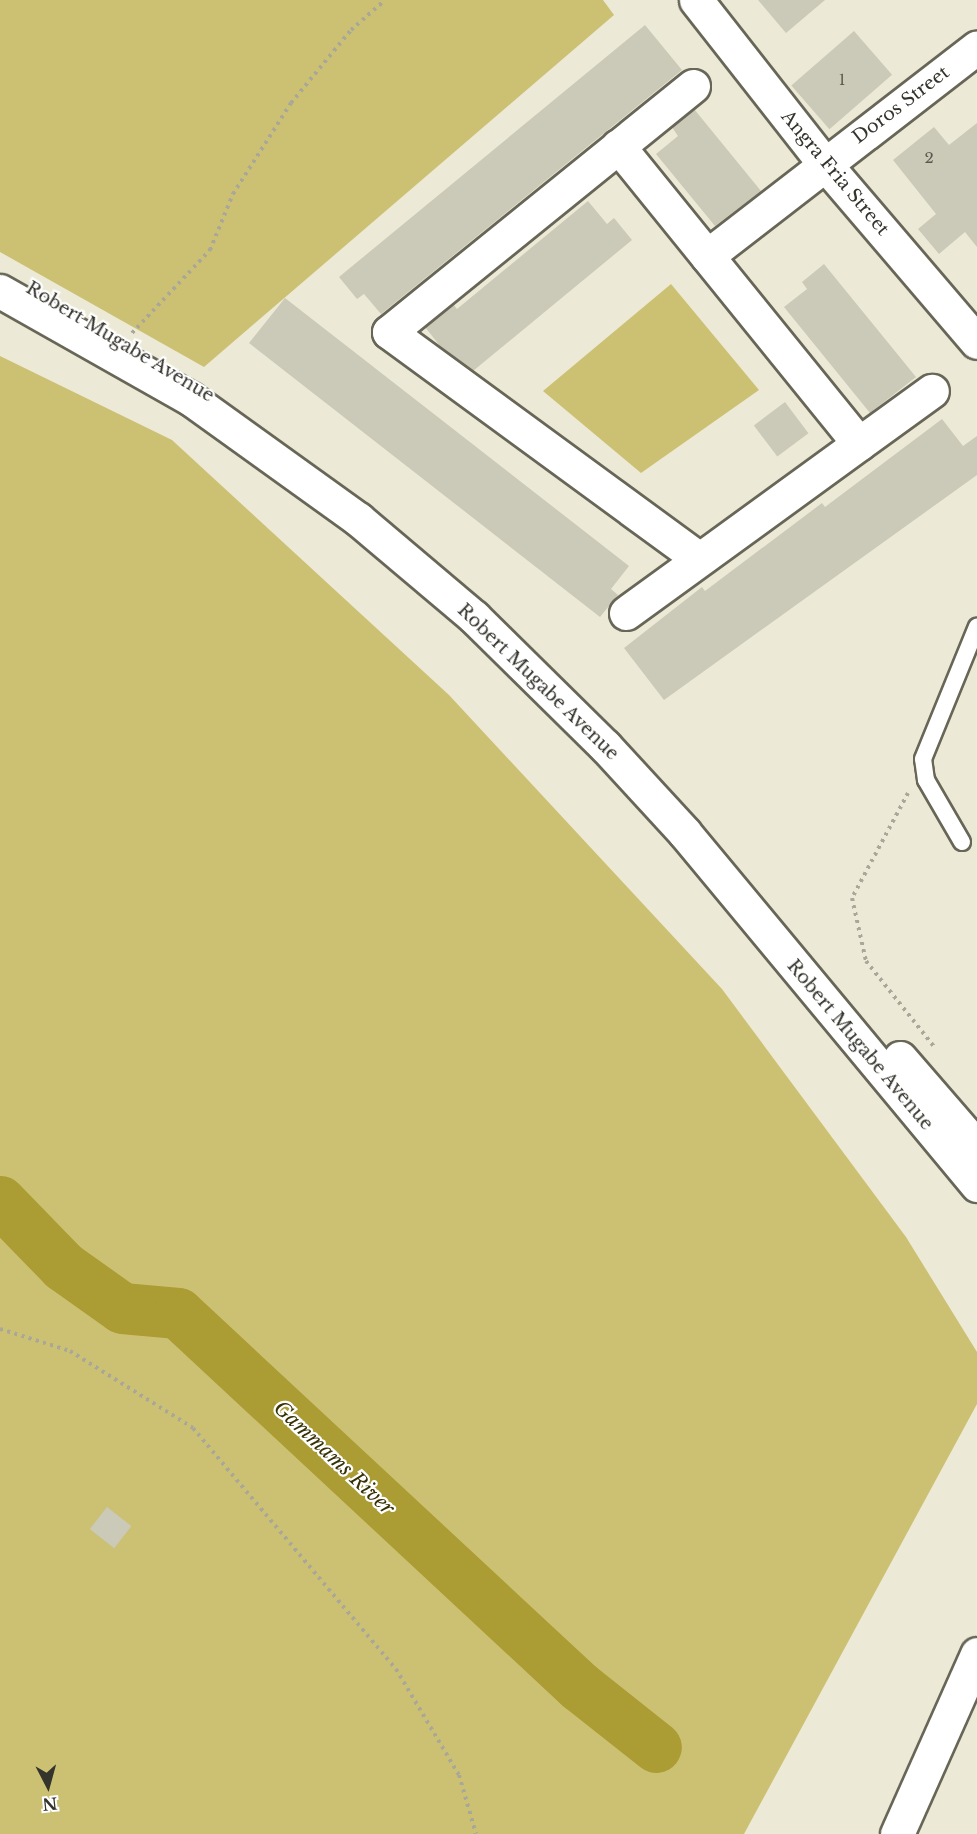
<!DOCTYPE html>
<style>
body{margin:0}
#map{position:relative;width:977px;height:1834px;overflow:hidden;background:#ecead7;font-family:"Libre Baskerville",serif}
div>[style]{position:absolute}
.green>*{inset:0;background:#ccc172}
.river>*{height:51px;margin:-25.5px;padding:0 25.5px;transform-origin:25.5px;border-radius:25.5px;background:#ab9c34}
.building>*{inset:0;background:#cbc9b7;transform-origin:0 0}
.path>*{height:4px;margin-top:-2px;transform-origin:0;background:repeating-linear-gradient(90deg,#a9a799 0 3px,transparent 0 7.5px)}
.roads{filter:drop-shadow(2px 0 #686656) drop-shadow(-2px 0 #686656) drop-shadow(0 2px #686656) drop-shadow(0 -2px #686656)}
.lane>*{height:16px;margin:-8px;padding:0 8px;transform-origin:8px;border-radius:8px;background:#fff}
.street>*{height:33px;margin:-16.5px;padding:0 16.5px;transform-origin:16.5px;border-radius:16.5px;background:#fff}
.secondary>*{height:33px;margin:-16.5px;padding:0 16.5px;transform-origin:16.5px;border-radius:16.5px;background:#fff}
.highway>*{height:33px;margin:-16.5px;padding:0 16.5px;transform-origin:16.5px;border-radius:16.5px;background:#fff}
span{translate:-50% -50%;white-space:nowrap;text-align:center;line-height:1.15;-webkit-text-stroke:4.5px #fff;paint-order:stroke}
.number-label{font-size:15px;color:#5a584f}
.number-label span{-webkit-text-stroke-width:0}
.street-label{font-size:18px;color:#34332c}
.water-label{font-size:20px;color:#373104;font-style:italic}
.north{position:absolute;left:18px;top:1756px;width:60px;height:60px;-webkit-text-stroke:4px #fff;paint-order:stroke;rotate:174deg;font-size:16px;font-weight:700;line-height:24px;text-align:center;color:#34332c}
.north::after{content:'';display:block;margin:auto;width:21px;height:27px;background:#34332c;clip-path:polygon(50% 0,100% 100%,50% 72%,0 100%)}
</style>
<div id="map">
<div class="green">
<i style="clip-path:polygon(0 0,603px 0,614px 15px,204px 367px,0 252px)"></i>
<i style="clip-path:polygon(671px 284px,759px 390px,641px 473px,543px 391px)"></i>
<i style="clip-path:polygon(0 356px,172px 440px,449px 695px,722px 989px,906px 1237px,977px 1352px,977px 1404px,744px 1834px,0 1834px)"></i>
</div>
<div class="river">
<i style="left:0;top:1201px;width:91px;rotate:45.9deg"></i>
<i style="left:63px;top:1266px;width:72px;rotate:35.4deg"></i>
<i style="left:122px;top:1308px;width:56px;rotate:5.1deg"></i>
<i style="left:178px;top:1313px;width:548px;rotate:42.93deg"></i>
<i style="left:579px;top:1686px;width:98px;rotate:38.4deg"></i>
</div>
<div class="building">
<i style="clip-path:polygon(758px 0,825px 0,786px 33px)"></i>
<i style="clip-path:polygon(645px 25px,682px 70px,381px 314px,364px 294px,357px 299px,339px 277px)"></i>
<i style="left:854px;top:31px;width:58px;height:83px;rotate:49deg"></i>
<i style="clip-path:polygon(694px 109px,761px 191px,715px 226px,656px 154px,678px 136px,672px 127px)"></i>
<i style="clip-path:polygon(977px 123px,977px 247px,965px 232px,939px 254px,918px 229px,936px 214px,893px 160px,934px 127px,949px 145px)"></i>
<i style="clip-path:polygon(588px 201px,607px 224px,614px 218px,632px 240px,473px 371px,440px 346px,425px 327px,453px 304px,457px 309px)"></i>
<i style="clip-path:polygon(824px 264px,916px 377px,870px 413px,784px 307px,807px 289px,802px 282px)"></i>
<i style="clip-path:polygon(285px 298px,629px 566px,611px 589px,618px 595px,600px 617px,249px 343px)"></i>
<i style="left:785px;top:402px;width:39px;height:39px;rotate:53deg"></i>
<i style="clip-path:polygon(942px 419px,963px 446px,977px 436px,977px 475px,664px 700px,624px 648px,702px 587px,705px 591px,822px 503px,825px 507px)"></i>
<i style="left:107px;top:1507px;width:31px;height:28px;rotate:38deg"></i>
</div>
<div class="path">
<i style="left:132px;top:333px;width:114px;rotate:-46.8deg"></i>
<i style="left:210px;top:250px;width:61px;rotate:-67.7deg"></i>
<i style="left:233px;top:194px;width:108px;rotate:-57.5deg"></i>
<i style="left:291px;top:103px;width:94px;rotate:-50.6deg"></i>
<i style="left:351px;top:30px;width:45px;rotate:-41.4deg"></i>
<i style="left:908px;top:793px;width:119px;rotate:118.1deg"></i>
<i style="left:852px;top:898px;width:65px;rotate:77.5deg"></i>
<i style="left:866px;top:961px;width:112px;rotate:51.5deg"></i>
<i style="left:0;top:1329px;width:73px;rotate:17.4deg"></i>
<i style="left:70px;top:1351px;width:145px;rotate:32deg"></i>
<i style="left:193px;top:1428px;width:315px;rotate:49.9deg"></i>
<i style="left:396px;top:1669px;width:123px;rotate:59.3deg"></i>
<i style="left:459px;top:1775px;width:61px;rotate:73.9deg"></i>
</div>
<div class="roads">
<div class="lane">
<i style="left:962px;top:842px;width:72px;rotate:-120.1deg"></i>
<i style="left:926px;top:780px;width:21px;rotate:-98deg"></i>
<i style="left:923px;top:759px;width:143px;rotate:-67.8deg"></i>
</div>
<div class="street">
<i style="left:696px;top:0;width:207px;rotate:51.9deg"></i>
<i style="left:824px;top:163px;width:235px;rotate:49.5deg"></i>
<i style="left:693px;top:86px;width:391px;rotate:141deg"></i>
<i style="left:389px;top:332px;width:384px;rotate:36.2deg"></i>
<i style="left:618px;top:146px;width:383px;rotate:51deg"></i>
<i style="left:707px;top:256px;width:341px;rotate:-37.7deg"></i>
<i style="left:626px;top:613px;width:378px;rotate:-36deg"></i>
</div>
<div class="secondary">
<i style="left:0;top:291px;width:219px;rotate:29.5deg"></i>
<i style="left:191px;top:399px;width:206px;rotate:35.7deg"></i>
<i style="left:358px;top:519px;width:152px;rotate:40.2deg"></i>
<i style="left:474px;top:617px;width:184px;rotate:44.6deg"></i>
<i style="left:605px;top:746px;width:117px;rotate:47.4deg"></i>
<i style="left:684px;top:832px;width:459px;rotate:50.3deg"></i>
<i style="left:900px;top:1058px;width:118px;rotate:49.1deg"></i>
</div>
<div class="highway">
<i style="left:897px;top:1834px;width:197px;rotate:-66deg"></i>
</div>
</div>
<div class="number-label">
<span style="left:842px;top:80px">1</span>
<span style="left:929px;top:158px">2</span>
</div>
<div class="street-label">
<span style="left:901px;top:105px;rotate:-37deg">Doros Street</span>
<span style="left:835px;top:173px;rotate:50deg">Angra Fria Street</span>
<span style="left:120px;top:342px;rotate:31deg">Robert Mugabe Avenue</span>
<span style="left:538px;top:682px;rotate:44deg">Robert Mugabe Avenue</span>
<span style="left:860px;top:1045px;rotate:50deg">Robert Mugabe Avenue</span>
</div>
<div class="water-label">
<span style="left:334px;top:1458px;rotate:43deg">Gammams River</span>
</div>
<div class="north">N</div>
</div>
